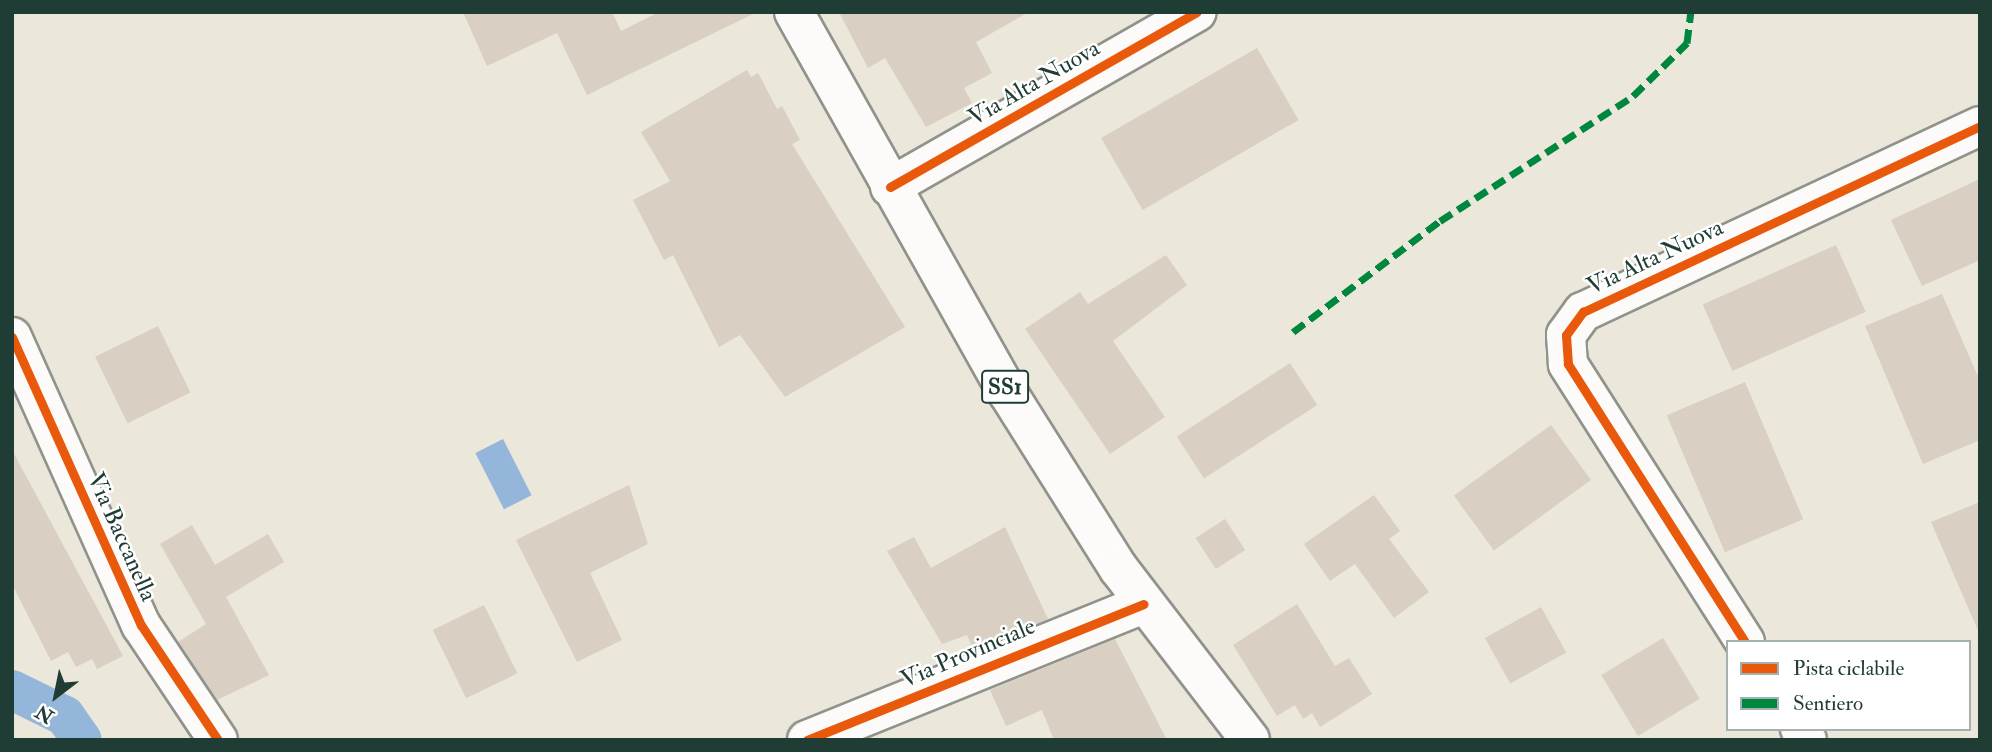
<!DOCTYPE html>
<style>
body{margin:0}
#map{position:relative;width:1992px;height:752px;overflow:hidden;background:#ebe7da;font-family:"IM FELL Double Pica",serif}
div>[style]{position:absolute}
.water>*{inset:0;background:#95b6db;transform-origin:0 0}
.canal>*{height:40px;margin:-20px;padding:0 20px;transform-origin:20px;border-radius:20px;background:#95b6db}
.building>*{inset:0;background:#d9cfc3;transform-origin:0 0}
.roads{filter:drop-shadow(2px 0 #90938b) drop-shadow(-2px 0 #90938b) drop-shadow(0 2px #90938b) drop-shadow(0 -2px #90938b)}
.street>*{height:38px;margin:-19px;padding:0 19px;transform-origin:19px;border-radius:19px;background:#fcfbf9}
.secondary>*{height:38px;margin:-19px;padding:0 19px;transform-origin:19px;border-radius:19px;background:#fcfbf9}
.primary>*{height:38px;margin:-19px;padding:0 19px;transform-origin:19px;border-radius:19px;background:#fcfbf9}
.quiet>*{height:7px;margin-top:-3.5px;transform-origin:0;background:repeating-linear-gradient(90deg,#00873e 0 14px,transparent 0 21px)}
.cycleway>*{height:9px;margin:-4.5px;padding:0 4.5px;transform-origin:4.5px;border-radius:4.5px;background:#e8590c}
span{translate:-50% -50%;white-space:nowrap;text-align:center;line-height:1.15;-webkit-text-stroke:5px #fff;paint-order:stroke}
.shield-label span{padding:2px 5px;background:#fff;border:2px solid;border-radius:5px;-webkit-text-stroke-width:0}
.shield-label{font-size:23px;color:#1f3d34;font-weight:700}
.street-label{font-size:24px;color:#1f3d34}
.frame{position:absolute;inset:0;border:14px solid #1f3d34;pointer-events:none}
.legend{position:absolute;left:1726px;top:640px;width:245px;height:91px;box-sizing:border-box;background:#fff;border:2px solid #a5b1ae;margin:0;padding:9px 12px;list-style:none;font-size:21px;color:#1f3d34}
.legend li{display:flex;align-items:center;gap:14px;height:35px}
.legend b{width:35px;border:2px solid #a5b1ae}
.north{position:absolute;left:21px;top:661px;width:70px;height:70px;-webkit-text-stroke:5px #fff;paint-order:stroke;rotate:212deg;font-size:19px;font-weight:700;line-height:28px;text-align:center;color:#1f3d34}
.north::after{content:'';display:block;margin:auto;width:24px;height:32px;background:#1f3d34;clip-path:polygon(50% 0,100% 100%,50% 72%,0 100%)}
</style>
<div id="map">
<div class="water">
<i style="left:503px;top:439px;width:63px;height:31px;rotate:63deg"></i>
</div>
<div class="canal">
<i style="left:12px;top:690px;width:59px;rotate:26.1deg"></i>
<i style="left:65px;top:716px;width:29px;rotate:55deg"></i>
</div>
<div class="building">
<i style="clip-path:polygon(463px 12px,612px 12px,621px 31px,659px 12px,757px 12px,587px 95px,557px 33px,487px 66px)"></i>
<i style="clip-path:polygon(839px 12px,1029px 12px,976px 42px,992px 73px,964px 88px,972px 103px,926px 127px,885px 58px,868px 68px)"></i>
<i style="left:1257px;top:48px;width:83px;height:180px;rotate:60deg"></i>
<i style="clip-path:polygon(747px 70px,751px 77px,758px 73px,777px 109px,782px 106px,800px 140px,792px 144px,905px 327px,785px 397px,740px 335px,719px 347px,673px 255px,664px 260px,633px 200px,670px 181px,641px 132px)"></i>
<i style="clip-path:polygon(1980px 179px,1980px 260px,1922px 286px,1891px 220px)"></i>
<i style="left:1836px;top:245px;width:73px;height:146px;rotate:66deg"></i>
<i style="clip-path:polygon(1166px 255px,1187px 285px,1113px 341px,1165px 417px,1110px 454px,1025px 329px,1080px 292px,1088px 304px)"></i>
<i style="clip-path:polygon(1942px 294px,1980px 381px,1980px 440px,1923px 464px,1865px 326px)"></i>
<i style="left:158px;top:326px;width:74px;height:70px;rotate:64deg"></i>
<i style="left:1290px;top:363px;width:50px;height:135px;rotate:57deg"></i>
<i style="left:1745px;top:382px;width:149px;height:85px;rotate:67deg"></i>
<i style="left:1551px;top:425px;width:68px;height:120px;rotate:54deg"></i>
<i style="clip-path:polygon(12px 450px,123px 656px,97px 669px,92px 659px,76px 667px,68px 652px,51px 661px,12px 584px)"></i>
<i style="clip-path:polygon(629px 485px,648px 544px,590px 573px,622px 640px,577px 662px,516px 540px)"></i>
<i style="clip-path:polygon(1374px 495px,1400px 531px,1389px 539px,1429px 592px,1394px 618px,1355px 564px,1330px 581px,1304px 544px)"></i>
<i style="clip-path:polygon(1980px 502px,1980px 635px,1931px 522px)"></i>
<i style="left:1225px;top:519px;width:37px;height:35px;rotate:57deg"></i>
<i style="clip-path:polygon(192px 525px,215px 565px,268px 534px,284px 562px,226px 597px,269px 675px,217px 700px,178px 642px,206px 624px,160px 544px)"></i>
<i style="clip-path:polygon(1005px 527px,1048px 619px,973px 649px,967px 635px,942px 644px,887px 551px,914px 537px,931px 568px)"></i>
<i style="clip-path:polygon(1297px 604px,1335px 666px,1349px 658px,1372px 694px,1320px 727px,1312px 713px,1303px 719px,1295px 705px,1277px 716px,1233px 645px)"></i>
<i style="left:484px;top:605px;width:76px;height:57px;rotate:64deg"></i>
<i style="left:1541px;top:607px;width:52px;height:64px;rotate:61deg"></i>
<i style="left:1663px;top:638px;width:71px;height:72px;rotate:59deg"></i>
<i style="clip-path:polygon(1115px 639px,1167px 740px,1054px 740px,1042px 710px,1006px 726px,990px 690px)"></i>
</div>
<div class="roads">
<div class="street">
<i style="left:12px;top:337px;width:316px;rotate:65.9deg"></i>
<i style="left:141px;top:625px;width:138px;rotate:56.2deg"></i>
<i style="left:1745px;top:642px;width:330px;rotate:-122.5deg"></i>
<i style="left:1568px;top:364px;width:29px;rotate:-94deg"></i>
<i style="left:1566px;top:335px;width:29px;rotate:-54deg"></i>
<i style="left:1583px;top:312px;width:438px;rotate:-25.1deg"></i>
<i style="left:1800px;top:729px;width:13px;rotate:58deg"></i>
</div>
<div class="secondary">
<i style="left:890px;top:187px;width:353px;rotate:-29.7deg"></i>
<i style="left:807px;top:740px;width:363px;rotate:-22deg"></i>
</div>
<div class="primary">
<i style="left:794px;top:12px;width:437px;rotate:60.7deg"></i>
<i style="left:1008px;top:393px;width:208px;rotate:57.8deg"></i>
<i style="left:1119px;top:569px;width:215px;rotate:52.5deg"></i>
</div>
</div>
<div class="quiet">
<i style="left:1293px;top:332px;width:184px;rotate:-37.1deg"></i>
<i style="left:1440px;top:221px;width:230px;rotate:-32.9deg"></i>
<i style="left:1633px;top:96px;width:76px;rotate:-44.5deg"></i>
<i style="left:1687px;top:43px;width:31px;rotate:-83deg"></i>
</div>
<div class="cycleway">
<i style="left:890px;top:187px;width:353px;rotate:-29.7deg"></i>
<i style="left:12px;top:337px;width:316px;rotate:65.9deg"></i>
<i style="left:141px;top:625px;width:138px;rotate:56.2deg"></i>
<i style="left:1745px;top:642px;width:330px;rotate:-122.5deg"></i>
<i style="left:1568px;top:364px;width:29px;rotate:-94deg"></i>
<i style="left:1566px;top:335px;width:29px;rotate:-54deg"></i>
<i style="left:1583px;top:312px;width:438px;rotate:-25.1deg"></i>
<i style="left:807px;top:740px;width:363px;rotate:-22deg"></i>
</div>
<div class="shield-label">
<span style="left:1005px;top:387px">SS1</span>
</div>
<div class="street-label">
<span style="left:1034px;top:83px;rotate:-30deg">Via Alta Nuova</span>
<span style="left:1655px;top:257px;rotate:-25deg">Via Alta Nuova</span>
<span style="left:122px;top:537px;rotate:66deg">Via Baccanella</span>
<span style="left:968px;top:653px;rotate:-23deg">Via Provinciale</span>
</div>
<div class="frame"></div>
<ul class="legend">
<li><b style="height:9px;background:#e8590c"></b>Pista ciclabile</li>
<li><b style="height:9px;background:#00873e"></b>Sentiero</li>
</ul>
<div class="north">N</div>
</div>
